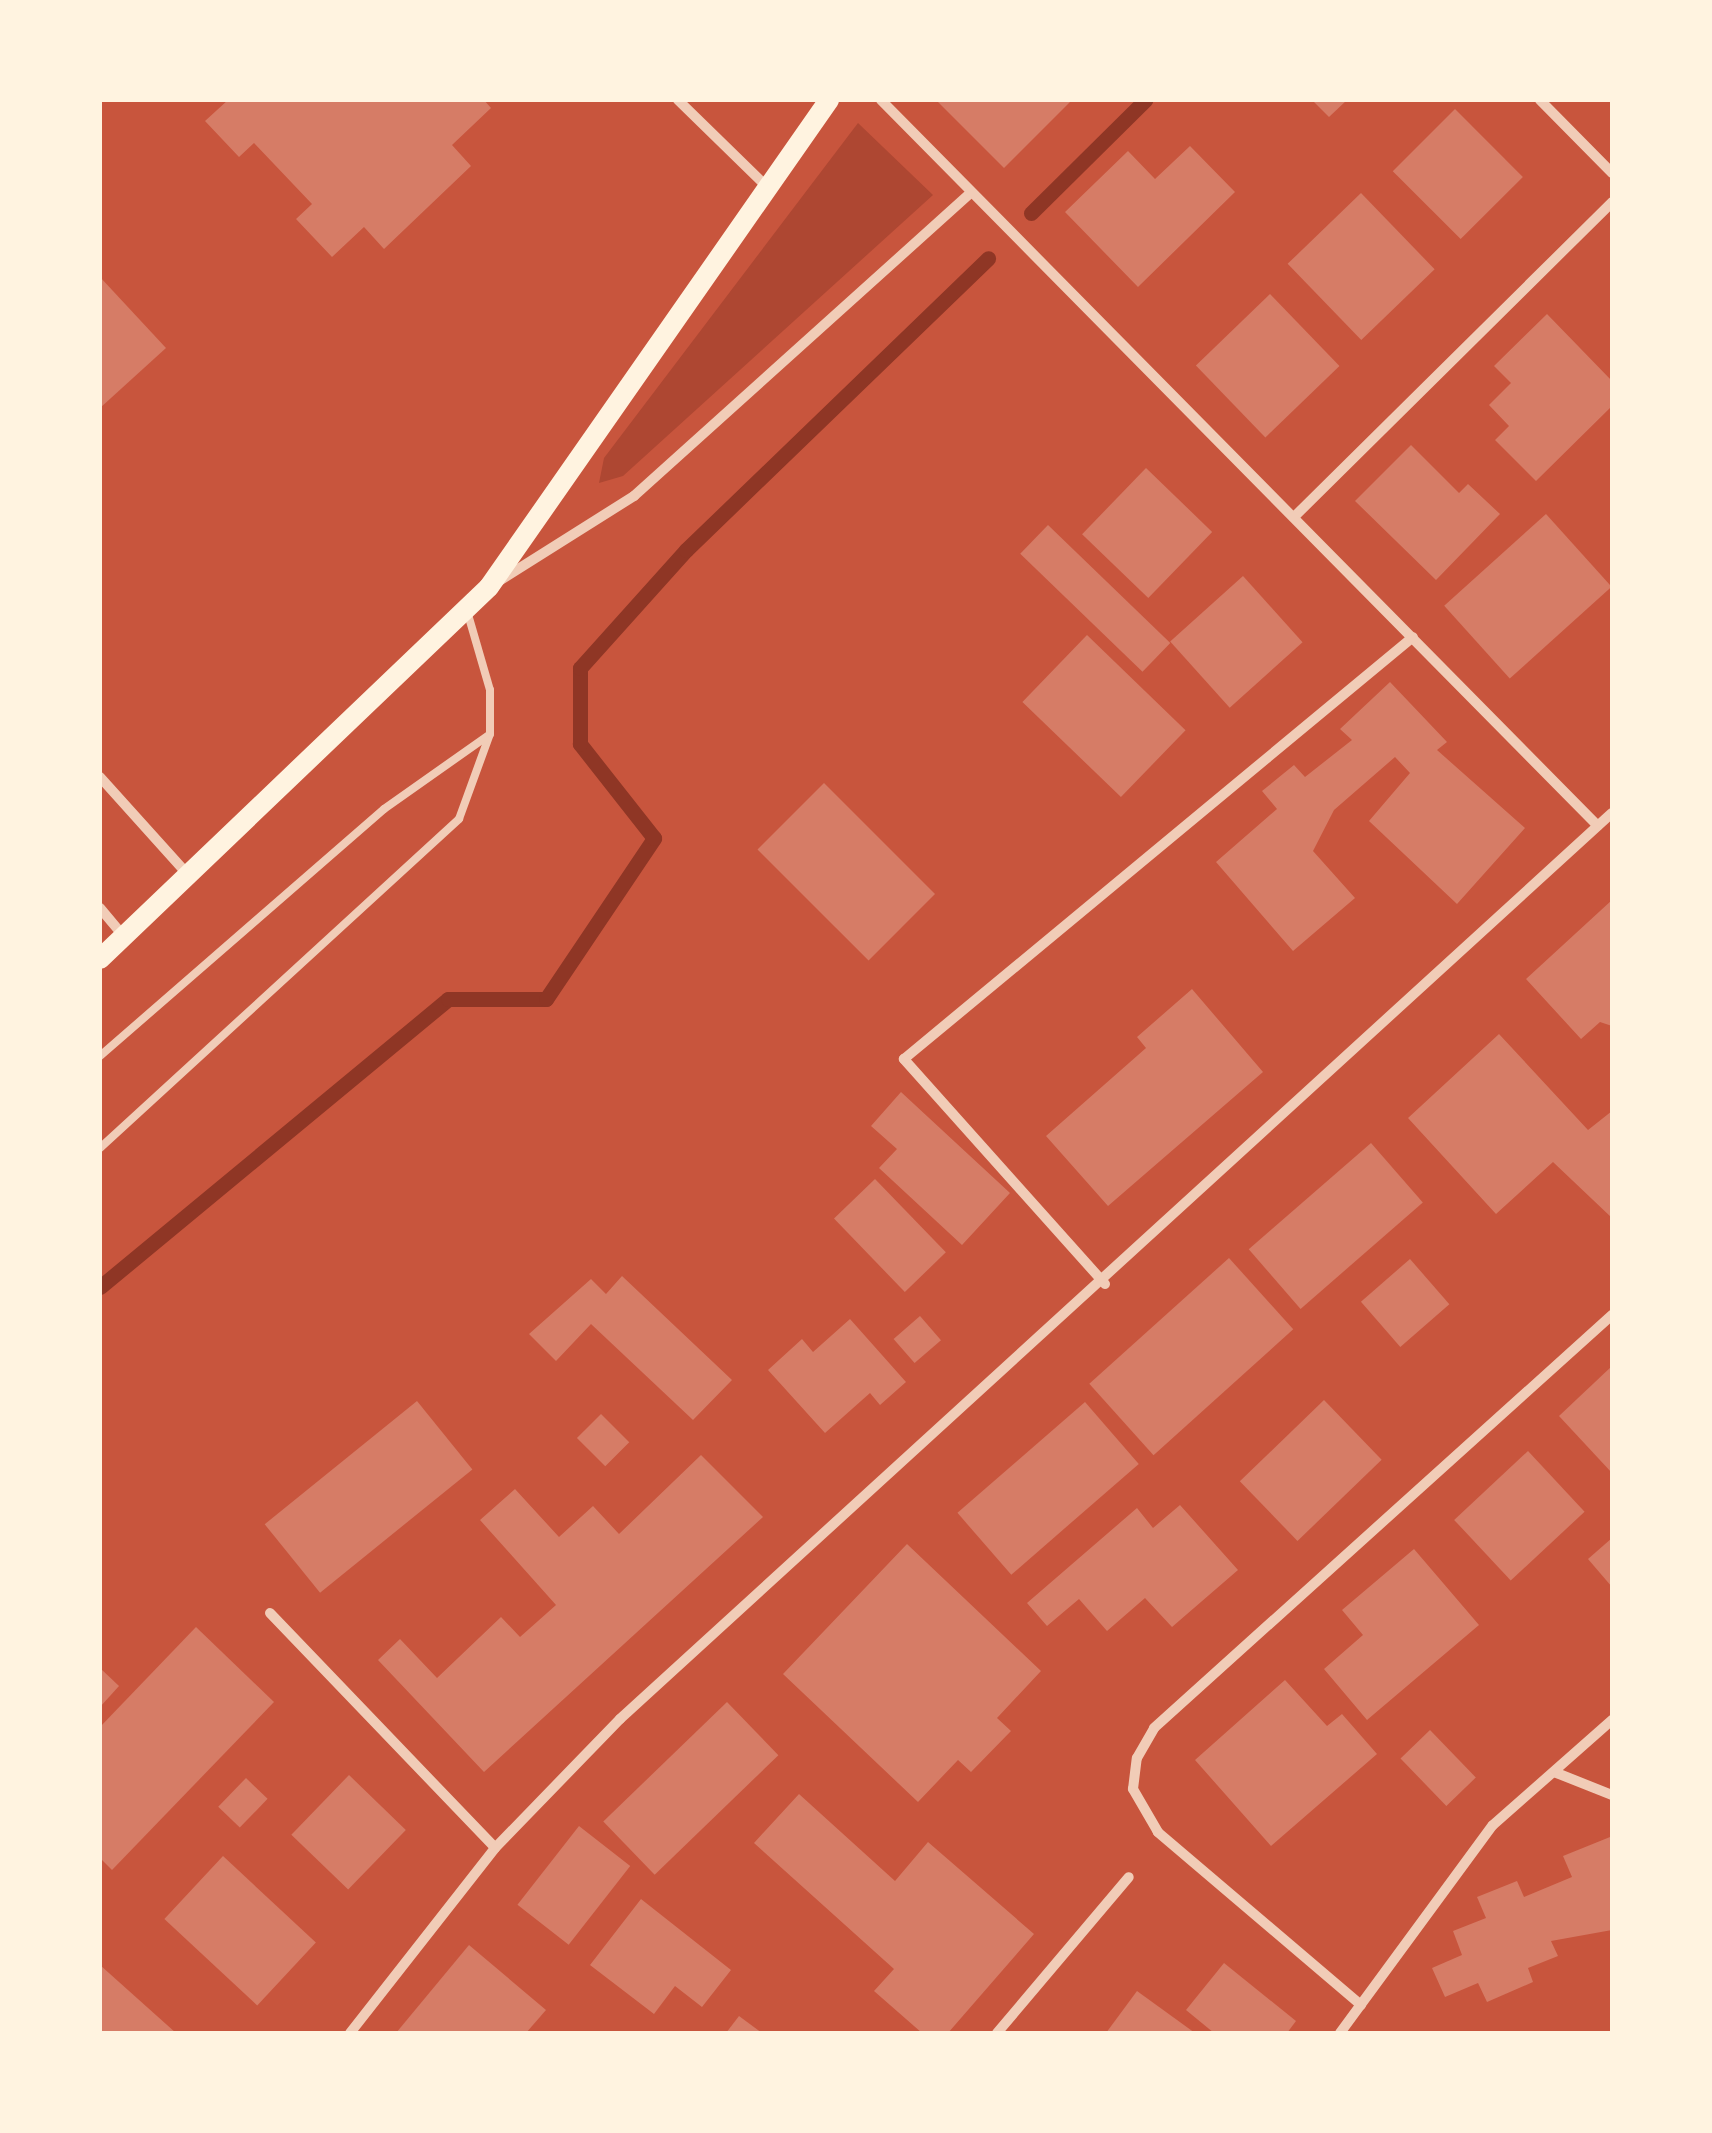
<!DOCTYPE html>
<style>
body{margin:0}
#map{position:relative;width:1712px;height:2133px;overflow:hidden;background:#c8553d;font-family:"Work Sans",sans-serif}
div>[style]{position:absolute}
.green>*{inset:0;background:#ae4732}
.stream>*{height:15px;margin:-7.5px;padding:0 7.5px;transform-origin:7.5px;border-radius:7.5px;background:#8f3625}
.building>*{inset:0;background:#d67c66;transform-origin:0 0}
.service>*{height:8px;margin:-4px;padding:0 4px;transform-origin:4px;border-radius:4px;background:#f1ccb7}
.minor>*{height:10px;margin:-5px;padding:0 5px;transform-origin:5px;border-radius:5px;background:#f1ccb7}
.secondary>*{height:20px;margin:-10px;padding:0 10px;transform-origin:10px;border-radius:10px;background:#fff3e0}
span{translate:-50% -50%;white-space:nowrap;text-align:center;line-height:1.15;-webkit-text-stroke:8px #fff3e0;paint-order:stroke}
.frame{position:absolute;inset:0;border:102px solid #fff3e0;pointer-events:none}
</style>
<div id="map">
<div class="green">
<i style="clip-path:polygon(858px 123px,933px 195px,623px 476px,599px 483px,604px 458px)"></i>
</div>
<div class="stream">
<i style="left:1031px;top:213px;width:161px;rotate:-44.7deg"></i>
<i style="left:100px;top:1287px;width:452px;rotate:-39.6deg"></i>
<i style="left:448px;top:999px;width:98px"></i>
<i style="left:546px;top:999px;width:194px;rotate:-56.1deg"></i>
<i style="left:654px;top:838px;width:120px;rotate:-128.2deg"></i>
<i style="left:580px;top:744px;width:76px;rotate:-90deg"></i>
<i style="left:580px;top:668px;width:159px;rotate:-48.1deg"></i>
<i style="left:686px;top:550px;width:420px;rotate:-44deg"></i>
</div>
<div class="building">
<i style="clip-path:polygon(228px 100px,484px 100px,491px 108px,452px 145px,471px 166px,384px 249px,364px 227px,332px 257px,296px 219px,312px 204px,254px 143px,239px 157px,205px 121px)"></i>
<i style="clip-path:polygon(936px 100px,1072px 100px,1004px 168px)"></i>
<i style="clip-path:polygon(1312px 100px,1347px 100px,1329px 117px)"></i>
<i style="left:1455px;top:109px;width:96px;height:88px;rotate:45deg"></i>
<i style="clip-path:polygon(1190px 146px,1235px 192px,1138px 287px,1065px 212px,1128px 151px,1155px 179px)"></i>
<i style="left:1361px;top:193px;width:106px;height:102px;rotate:46deg"></i>
<i style="clip-path:polygon(100px 277px,166px 348px,100px 408px)"></i>
<i style="left:1270px;top:294px;width:100px;height:103px;rotate:46deg"></i>
<i style="clip-path:polygon(1547px 314px,1612px 381px,1612px 406px,1536px 481px,1495px 440px,1509px 426px,1489px 405px,1511px 383px,1494px 366px)"></i>
<i style="clip-path:polygon(1411px 445px,1459px 493px,1468px 484px,1500px 514px,1436px 580px,1355px 501px)"></i>
<i style="left:1146px;top:468px;width:92px;height:92px;rotate:44deg"></i>
<i style="left:1546px;top:514px;width:98px;height:137px;rotate:48deg"></i>
<i style="left:1048px;top:525px;width:170px;height:40px;rotate:44deg"></i>
<i style="left:1243px;top:576px;width:89px;height:98px;rotate:48deg"></i>
<i style="left:1087px;top:635px;width:137px;height:93px;rotate:44deg"></i>
<i style="clip-path:polygon(1390px 682px,1447px 742px,1437px 750px,1525px 828px,1457px 904px,1369px 821px,1410px 773px,1395px 757px,1334px 810px,1313px 851px,1355px 898px,1293px 951px,1216px 862px,1277px 809px,1262px 791px,1294px 765px,1305px 777px,1352px 740px,1340px 729px)"></i>
<i style="left:824px;top:783px;width:157px;height:94px;rotate:45deg"></i>
<i style="clip-path:polygon(1612px 900px,1612px 1026px,1600px 1022px,1581px 1039px,1526px 979px)"></i>
<i style="clip-path:polygon(1192px 989px,1263px 1072px,1108px 1206px,1046px 1136px,1146px 1048px,1137px 1037px)"></i>
<i style="clip-path:polygon(1499px 1034px,1588px 1130px,1612px 1111px,1612px 1218px,1553px 1162px,1496px 1214px,1408px 1118px)"></i>
<i style="clip-path:polygon(901px 1092px,1010px 1193px,962px 1245px,879px 1168px,897px 1149px,871px 1126px)"></i>
<i style="left:1371px;top:1143px;width:79px;height:162px;rotate:49deg"></i>
<i style="left:875px;top:1179px;width:102px;height:57px;rotate:46deg"></i>
<i style="left:1229px;top:1258px;width:96px;height:188px;rotate:48deg"></i>
<i style="left:1410px;top:1259px;width:60px;height:65px;rotate:49deg"></i>
<i style="clip-path:polygon(622px 1276px,732px 1380px,693px 1420px,591px 1324px,556px 1361px,529px 1334px,591px 1279px,606px 1294px)"></i>
<i style="left:920px;top:1316px;width:32px;height:35px;rotate:49deg"></i>
<i style="clip-path:polygon(850px 1319px,906px 1382px,880px 1405px,870px 1393px,825px 1433px,768px 1370px,802px 1339px,813px 1352px)"></i>
<i style="clip-path:polygon(1612px 1366px,1612px 1473px,1559px 1416px)"></i>
<i style="left:1324px;top:1400px;width:83px;height:117px;rotate:46deg"></i>
<i style="left:417px;top:1401px;width:88px;height:196px;rotate:51deg"></i>
<i style="left:1085px;top:1402px;width:82px;height:169px;rotate:49deg"></i>
<i style="left:601px;top:1414px;width:40px;height:34px;rotate:45deg"></i>
<i style="left:1528px;top:1451px;width:83px;height:101px;rotate:47deg"></i>
<i style="clip-path:polygon(701px 1455px,763px 1517px,484px 1772px,378px 1660px,400px 1639px,437px 1678px,501px 1617px,520px 1637px,556px 1605px,480px 1520px,515px 1489px,559px 1537px,593px 1506px,619px 1534px)"></i>
<i style="clip-path:polygon(1180px 1505px,1238px 1570px,1172px 1627px,1145px 1598px,1107px 1631px,1079px 1599px,1047px 1626px,1027px 1603px,1137px 1508px,1153px 1528px)"></i>
<i style="clip-path:polygon(1612px 1538px,1612px 1587px,1588px 1559px)"></i>
<i style="clip-path:polygon(907px 1544px,1041px 1671px,997px 1718px,1011px 1731px,971px 1772px,958px 1760px,918px 1802px,783px 1674px)"></i>
<i style="clip-path:polygon(1414px 1549px,1479px 1625px,1367px 1720px,1324px 1669px,1363px 1635px,1342px 1610px)"></i>
<i style="clip-path:polygon(196px 1627px,274px 1702px,112px 1870px,100px 1858px,100px 1727px)"></i>
<i style="clip-path:polygon(100px 1668px,119px 1686px,100px 1707px)"></i>
<i style="clip-path:polygon(1285px 1680px,1327px 1726px,1342px 1714px,1377px 1754px,1271px 1846px,1195px 1760px)"></i>
<i style="left:727px;top:1702px;width:74px;height:172px;rotate:46deg"></i>
<i style="left:1430px;top:1730px;width:66px;height:41px;rotate:46deg"></i>
<i style="left:349px;top:1775px;width:79px;height:83px;rotate:44deg"></i>
<i style="left:246px;top:1778px;width:30px;height:40px;rotate:44deg"></i>
<i style="clip-path:polygon(799px 1794px,895px 1881px,928px 1842px,1034px 1934px,948px 2033px,922px 2033px,874px 1991px,894px 1969px,754px 1843px)"></i>
<i style="left:579px;top:1826px;width:65px;height:100px;rotate:38deg"></i>
<i style="clip-path:polygon(1610px 1837px,1612px 1930px,1551px 1941px,1558px 1956px,1528px 1968px,1533px 1982px,1487px 2002px,1478px 1983px,1445px 1997px,1432px 1968px,1462px 1955px,1453px 1931px,1486px 1918px,1477px 1897px,1517px 1881px,1524px 1897px,1572px 1877px,1563px 1856px)"></i>
<i style="left:223px;top:1856px;width:127px;height:86px;rotate:43deg"></i>
<i style="clip-path:polygon(641px 1899px,731px 1970px,702px 2007px,675px 1986px,654px 2014px,590px 1965px)"></i>
<i style="clip-path:polygon(469px 1945px,546px 2010px,526px 2033px,396px 2033px)"></i>
<i style="clip-path:polygon(1224px 1963px,1296px 2021px,1287px 2033px,1214px 2033px,1186px 2010px)"></i>
<i style="clip-path:polygon(100px 1965px,176px 2033px,100px 2033px)"></i>
<i style="clip-path:polygon(1137px 1991px,1195px 2033px,1106px 2033px)"></i>
<i style="clip-path:polygon(739px 2016px,762px 2033px,726px 2033px)"></i>
</div>
<div class="service">
<i style="left:100px;top:1056px;width:376px;rotate:-41deg"></i>
<i style="left:384px;top:809px;width:128px;rotate:-35.2deg"></i>
<i style="left:100px;top:1148px;width:487px;rotate:-42.5deg"></i>
<i style="left:459px;top:819px;width:90px;rotate:-70deg"></i>
<i style="left:490px;top:734px;width:44px;rotate:-90deg"></i>
<i style="left:490px;top:690px;width:82px;rotate:-106.2deg"></i>
</div>
<div class="minor">
<i style="left:678px;top:100px;width:122px;rotate:44.3deg"></i>
<i style="left:881px;top:100px;width:1020px;rotate:45.36deg"></i>
<i style="left:1540px;top:100px;width:103px;rotate:45.4deg"></i>
<i style="left:1294px;top:517px;width:448px;rotate:-44.7deg"></i>
<i style="left:499px;top:581px;width:160px;rotate:-32.2deg"></i>
<i style="left:634px;top:496px;width:452px;rotate:-42deg"></i>
<i style="left:100px;top:777px;width:135px;rotate:48deg"></i>
<i style="left:100px;top:908px;width:38px;rotate:50deg"></i>
<i style="left:1105px;top:1284px;width:302px;rotate:-131.8deg"></i>
<i style="left:904px;top:1059px;width:661px;rotate:-39.66deg"></i>
<i style="left:270px;top:1613px;width:325px;rotate:46.2deg"></i>
<i style="left:1554px;top:1772px;width:62px;rotate:21.6deg"></i>
<i style="left:1361px;top:2005px;width:267px;rotate:-139.6deg"></i>
<i style="left:1158px;top:1832px;width:50px;rotate:-120.2deg"></i>
<i style="left:1133px;top:1789px;width:31px;rotate:-83deg"></i>
<i style="left:1137px;top:1758px;width:34px;rotate:-60deg"></i>
<i style="left:1154px;top:1728px;width:617px;rotate:-42.04deg"></i>
<i style="left:350px;top:2033px;width:235px;rotate:-51.9deg"></i>
<i style="left:495px;top:1848px;width:180px;rotate:-45.9deg"></i>
<i style="left:620px;top:1719px;width:1343px;rotate:-42.41deg"></i>
<i style="left:997px;top:2033px;width:204px;rotate:-49.8deg"></i>
<i style="left:1340px;top:2033px;width:258px;rotate:-53.7deg"></i>
<i style="left:1493px;top:1825px;width:159px;rotate:-41.4deg"></i>
</div>
<div class="secondary">
<i style="left:100px;top:959px;width:538px;rotate:-43.72deg"></i>
<i style="left:489px;top:587px;width:594px;rotate:-55.08deg"></i>
</div>
<div class="frame"></div>
</div>
